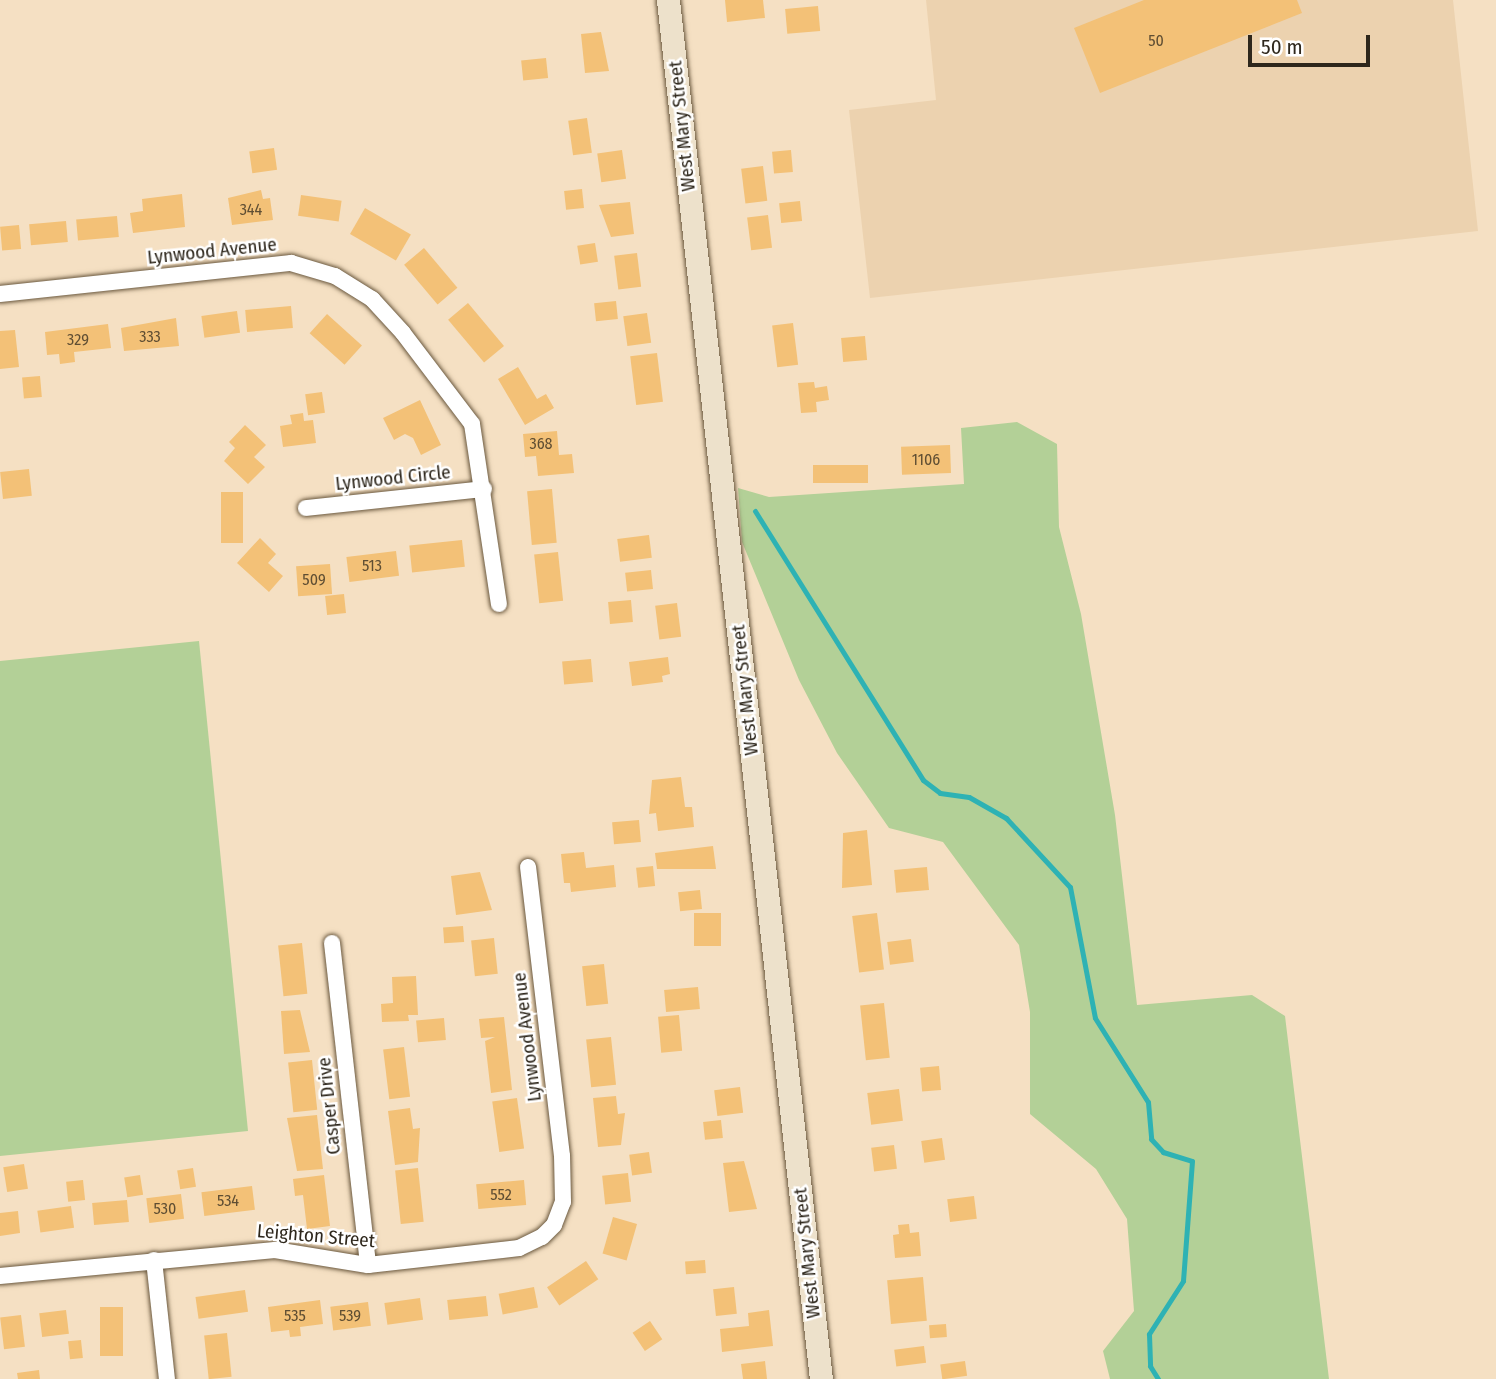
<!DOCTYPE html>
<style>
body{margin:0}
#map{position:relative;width:1496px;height:1379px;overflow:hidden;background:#f5e0c3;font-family:"Fira Sans Condensed",sans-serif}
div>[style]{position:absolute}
.built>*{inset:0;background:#ecd2af}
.green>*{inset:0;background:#b3d097}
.stream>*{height:5px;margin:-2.5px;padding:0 2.5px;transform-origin:2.5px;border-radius:2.5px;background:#2eb2b4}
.building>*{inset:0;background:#f3c177;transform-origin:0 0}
.roads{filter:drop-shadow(0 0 2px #6a583e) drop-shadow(0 0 2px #6a583e)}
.minor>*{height:16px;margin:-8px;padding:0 8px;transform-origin:8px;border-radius:8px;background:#fff}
.secondary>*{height:23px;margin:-11.5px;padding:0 11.5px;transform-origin:11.5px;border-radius:11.5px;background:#ede1cb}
span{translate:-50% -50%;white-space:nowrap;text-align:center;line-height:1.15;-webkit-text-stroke:5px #fff;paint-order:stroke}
.number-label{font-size:16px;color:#5f4e33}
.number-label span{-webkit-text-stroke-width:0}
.street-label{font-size:19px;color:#2e271c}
.scale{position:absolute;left:1248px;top:35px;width:122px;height:32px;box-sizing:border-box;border:4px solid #2e271c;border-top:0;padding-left:9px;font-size:21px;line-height:24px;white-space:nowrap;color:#2e271c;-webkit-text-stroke:5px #fff;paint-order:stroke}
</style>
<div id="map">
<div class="built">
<i style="clip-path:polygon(926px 0,1453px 0,1478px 231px,870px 298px,849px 110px,936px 100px)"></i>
</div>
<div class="green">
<i style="clip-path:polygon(1017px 422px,1057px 444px,1059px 527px,1081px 614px,1115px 815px,1137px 1005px,1252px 995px,1285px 1016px,1329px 1379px,1110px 1379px,1103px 1351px,1134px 1311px,1127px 1219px,1096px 1169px,1030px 1114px,1030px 1012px,1019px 945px,943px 842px,889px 828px,837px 753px,799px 680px,742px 542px,738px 488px,769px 497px,964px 484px,961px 428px)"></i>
<i style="clip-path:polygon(199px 641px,248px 1131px,0 1156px,0 661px)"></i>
</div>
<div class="stream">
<i style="left:755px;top:511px;width:317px;rotate:58deg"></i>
<i style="left:923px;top:780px;width:21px;rotate:37deg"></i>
<i style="left:940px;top:793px;width:29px;rotate:8deg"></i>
<i style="left:969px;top:797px;width:43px;rotate:29.6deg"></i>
<i style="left:1006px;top:818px;width:94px;rotate:47.2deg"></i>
<i style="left:1070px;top:887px;width:133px;rotate:79.2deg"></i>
<i style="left:1095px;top:1018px;width:99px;rotate:57.8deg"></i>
<i style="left:1148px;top:1102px;width:37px;rotate:85deg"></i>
<i style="left:1151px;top:1139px;width:18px;rotate:47deg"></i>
<i style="left:1163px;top:1152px;width:30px;rotate:17deg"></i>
<i style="left:1192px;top:1161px;width:120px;rotate:94.3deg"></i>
<i style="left:1183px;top:1281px;width:63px;rotate:122.7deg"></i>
<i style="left:1149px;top:1334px;width:32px;rotate:88deg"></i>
<i style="left:1150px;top:1366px;width:15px;rotate:58deg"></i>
</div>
<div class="building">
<i style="clip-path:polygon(725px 0,763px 0,765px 18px,727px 22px)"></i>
<i style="clip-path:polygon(1144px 0,1297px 0,1302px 13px,1100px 93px,1074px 28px)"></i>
<i style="left:818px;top:6px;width:25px;height:33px;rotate:85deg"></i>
<i style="clip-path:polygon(601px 32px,609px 71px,585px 73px,581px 34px)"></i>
<i style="left:546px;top:58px;width:20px;height:25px;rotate:84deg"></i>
<i style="left:587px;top:118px;width:35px;height:19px;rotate:82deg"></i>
<i style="left:274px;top:148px;width:22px;height:25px;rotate:82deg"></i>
<i style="left:622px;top:150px;width:29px;height:25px;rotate:82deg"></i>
<i style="left:791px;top:150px;width:22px;height:19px;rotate:85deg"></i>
<i style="left:763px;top:166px;width:35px;height:22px;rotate:83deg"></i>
<i style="left:582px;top:189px;width:19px;height:18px;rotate:84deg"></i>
<i style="clip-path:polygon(261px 190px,263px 199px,270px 198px,273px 220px,232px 225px,228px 198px)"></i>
<i style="clip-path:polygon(182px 194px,185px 227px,133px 233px,130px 213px,143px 211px,142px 199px)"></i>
<i style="left:301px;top:195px;width:41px;height:21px;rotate:8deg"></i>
<i style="left:800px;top:201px;width:20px;height:21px;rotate:84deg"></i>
<i style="clip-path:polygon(630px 202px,634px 234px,611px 237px,599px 205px)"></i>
<i style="left:365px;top:208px;width:53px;height:30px;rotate:30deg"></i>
<i style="left:768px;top:215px;width:33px;height:21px;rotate:83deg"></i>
<i style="left:117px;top:216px;width:21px;height:41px;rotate:85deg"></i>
<i style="left:66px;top:221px;width:21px;height:37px;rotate:85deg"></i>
<i style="left:19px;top:225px;width:24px;height:19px;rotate:85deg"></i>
<i style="left:595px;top:243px;width:19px;height:18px;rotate:81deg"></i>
<i style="left:424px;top:248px;width:52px;height:26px;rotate:50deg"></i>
<i style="left:637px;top:253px;width:34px;height:23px;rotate:83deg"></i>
<i style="left:616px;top:301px;width:18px;height:22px;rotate:84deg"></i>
<i style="left:468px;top:303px;width:56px;height:26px;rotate:50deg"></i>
<i style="left:291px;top:306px;width:22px;height:46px;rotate:85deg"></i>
<i style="left:237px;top:311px;width:22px;height:36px;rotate:82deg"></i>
<i style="left:647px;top:313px;width:30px;height:24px;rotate:82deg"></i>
<i style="left:327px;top:314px;width:47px;height:26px;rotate:42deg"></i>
<i style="clip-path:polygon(176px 318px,179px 346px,124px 351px,121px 328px)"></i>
<i style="left:793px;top:323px;width:42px;height:21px;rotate:83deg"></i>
<i style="clip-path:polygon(108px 324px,111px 348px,74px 352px,75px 362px,60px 364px,59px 354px,47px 355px,45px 332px)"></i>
<i style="clip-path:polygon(15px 330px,19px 367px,0 369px,0 331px)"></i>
<i style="left:865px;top:336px;width:24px;height:24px;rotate:85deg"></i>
<i style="left:657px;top:353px;width:49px;height:27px;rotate:83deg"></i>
<i style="clip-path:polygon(518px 367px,537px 399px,546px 394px,554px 408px,525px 425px,498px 379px)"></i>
<i style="left:40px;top:376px;width:21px;height:18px;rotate:85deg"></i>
<i style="clip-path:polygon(814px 382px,815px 388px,827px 386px,829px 400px,816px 402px,817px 412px,801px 413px,798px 383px)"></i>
<i style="left:322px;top:392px;width:21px;height:17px;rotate:82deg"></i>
<i style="clip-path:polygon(420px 400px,441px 445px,421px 455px,413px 438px,405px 434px,394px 440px,383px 418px)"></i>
<i style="clip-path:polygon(303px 413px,304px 421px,313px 420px,316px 443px,283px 447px,280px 426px,292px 424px,290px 415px)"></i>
<i style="clip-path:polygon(245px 425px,266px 445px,254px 457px,265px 467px,248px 484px,224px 461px,235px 448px,229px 442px)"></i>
<i style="clip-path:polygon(557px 431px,559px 455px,572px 454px,574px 473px,538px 476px,536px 456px,525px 457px,523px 434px)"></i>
<i style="left:950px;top:445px;width:28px;height:49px;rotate:88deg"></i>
<i style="left:813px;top:465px;width:55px;height:18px"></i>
<i style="left:29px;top:469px;width:27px;height:29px;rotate:84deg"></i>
<i style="left:552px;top:489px;width:54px;height:25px;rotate:85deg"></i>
<i style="left:221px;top:492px;width:22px;height:51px"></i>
<i style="left:649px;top:535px;width:23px;height:32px;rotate:83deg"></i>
<i style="clip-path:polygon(260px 538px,276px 554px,268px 563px,283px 576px,269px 592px,237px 563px)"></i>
<i style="left:462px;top:540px;width:27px;height:53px;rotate:84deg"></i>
<i style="left:396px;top:551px;width:25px;height:50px;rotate:83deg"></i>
<i style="left:558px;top:552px;width:49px;height:24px;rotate:84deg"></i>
<i style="left:330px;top:564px;width:30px;height:34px;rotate:86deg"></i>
<i style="left:651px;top:570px;width:19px;height:26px;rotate:84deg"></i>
<i style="left:344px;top:594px;width:19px;height:19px;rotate:84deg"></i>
<i style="left:631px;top:600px;width:22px;height:23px;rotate:85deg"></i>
<i style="left:677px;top:603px;width:34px;height:22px;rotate:83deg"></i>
<i style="clip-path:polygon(668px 657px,670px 674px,662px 676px,663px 682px,632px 686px,629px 662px)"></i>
<i style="left:591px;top:659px;width:23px;height:29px;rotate:85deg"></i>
<i style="clip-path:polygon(681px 777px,685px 807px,692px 807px,694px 827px,658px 831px,656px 813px,649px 814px,652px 780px)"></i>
<i style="left:639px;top:820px;width:22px;height:27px;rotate:85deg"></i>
<i style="clip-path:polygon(867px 830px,872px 885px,842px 888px,843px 833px)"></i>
<i style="clip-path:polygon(713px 846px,716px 869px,657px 869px,655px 853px)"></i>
<i style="clip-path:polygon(584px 852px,586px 868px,614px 865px,616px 887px,571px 892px,570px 883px,564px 883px,561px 854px)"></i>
<i style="left:653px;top:866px;width:20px;height:17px;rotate:84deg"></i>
<i style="left:927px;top:867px;width:23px;height:33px;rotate:85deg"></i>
<i style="clip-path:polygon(480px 872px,492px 910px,456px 915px,451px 876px)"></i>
<i style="left:700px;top:890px;width:19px;height:22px;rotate:84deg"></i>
<i style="left:694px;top:913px;width:27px;height:33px"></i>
<i style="left:877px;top:913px;width:57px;height:25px;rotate:83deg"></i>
<i style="left:463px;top:926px;width:16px;height:20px;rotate:86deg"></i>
<i style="left:494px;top:938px;width:36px;height:23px;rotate:84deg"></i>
<i style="left:911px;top:939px;width:23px;height:24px;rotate:83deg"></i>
<i style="left:302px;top:943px;width:51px;height:24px;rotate:84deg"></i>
<i style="left:604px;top:964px;width:40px;height:22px;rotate:84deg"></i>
<i style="clip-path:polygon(416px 976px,418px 1015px,408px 1015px,409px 1021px,382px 1022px,381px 1004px,393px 1003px,392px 977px)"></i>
<i style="left:698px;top:987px;width:22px;height:34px;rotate:85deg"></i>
<i style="left:884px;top:1003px;width:55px;height:24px;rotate:84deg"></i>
<i style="clip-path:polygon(300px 1010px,310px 1052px,284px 1054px,281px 1011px)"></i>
<i style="left:679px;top:1015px;width:36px;height:21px;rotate:85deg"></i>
<i style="clip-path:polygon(504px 1017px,512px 1090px,491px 1093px,485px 1041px,495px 1037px,481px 1038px,479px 1019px)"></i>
<i style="left:444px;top:1018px;width:22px;height:28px;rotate:85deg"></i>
<i style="left:611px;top:1037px;width:48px;height:25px;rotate:84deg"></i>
<i style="left:404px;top:1047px;width:50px;height:21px;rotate:83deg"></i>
<i style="left:312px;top:1060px;width:50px;height:24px;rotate:84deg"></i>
<i style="left:939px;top:1066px;width:24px;height:19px;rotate:85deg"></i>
<i style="left:740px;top:1087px;width:26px;height:26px;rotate:83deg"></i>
<i style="left:899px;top:1089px;width:32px;height:32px;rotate:83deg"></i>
<i style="clip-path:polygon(616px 1096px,618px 1114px,625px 1113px,621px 1145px,598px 1147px,593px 1098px)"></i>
<i style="left:517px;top:1098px;width:51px;height:25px;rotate:82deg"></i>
<i style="clip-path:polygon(410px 1108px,413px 1129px,420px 1128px,418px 1162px,395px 1165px,388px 1111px)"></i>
<i style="clip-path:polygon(317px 1115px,323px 1169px,297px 1171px,287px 1118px)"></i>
<i style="left:721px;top:1120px;width:18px;height:18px;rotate:84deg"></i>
<i style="left:942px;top:1138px;width:22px;height:21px;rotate:82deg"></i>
<i style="left:894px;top:1145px;width:24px;height:23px;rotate:83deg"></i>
<i style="left:649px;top:1152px;width:21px;height:20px;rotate:82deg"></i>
<i style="clip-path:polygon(744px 1161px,757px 1209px,729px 1212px,723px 1163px)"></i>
<i style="left:24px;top:1164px;width:25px;height:21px;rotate:81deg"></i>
<i style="left:193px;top:1168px;width:19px;height:16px;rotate:81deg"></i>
<i style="left:418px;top:1168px;width:54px;height:23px;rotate:84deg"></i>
<i style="left:628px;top:1173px;width:29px;height:26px;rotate:84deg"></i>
<i style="left:140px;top:1175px;width:20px;height:16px;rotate:81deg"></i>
<i style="clip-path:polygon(324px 1175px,330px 1226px,307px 1229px,303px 1195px,295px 1196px,293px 1179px)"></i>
<i style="left:83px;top:1180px;width:20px;height:17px;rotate:84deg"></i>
<i style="left:524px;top:1180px;width:25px;height:48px;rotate:85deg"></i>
<i style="left:252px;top:1186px;width:24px;height:51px;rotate:83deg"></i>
<i style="left:181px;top:1194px;width:25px;height:35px;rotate:83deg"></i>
<i style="left:974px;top:1196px;width:23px;height:27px;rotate:83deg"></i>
<i style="left:127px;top:1200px;width:22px;height:35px;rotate:85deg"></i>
<i style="left:71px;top:1206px;width:22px;height:34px;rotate:82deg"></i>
<i style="clip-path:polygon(18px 1211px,20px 1233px,0 1236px,0 1213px)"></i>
<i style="left:613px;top:1217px;width:25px;height:38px;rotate:16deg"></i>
<i style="clip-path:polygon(909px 1224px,910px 1233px,919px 1232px,921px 1256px,895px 1258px,893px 1235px,899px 1234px,898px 1225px)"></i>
<i style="left:705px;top:1260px;width:13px;height:20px;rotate:86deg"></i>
<i style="left:586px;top:1261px;width:22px;height:47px;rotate:56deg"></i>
<i style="left:923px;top:1277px;width:44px;height:36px;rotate:85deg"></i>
<i style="left:534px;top:1287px;width:21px;height:36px;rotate:79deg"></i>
<i style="left:734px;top:1287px;width:27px;height:21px;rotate:84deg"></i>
<i style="left:245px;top:1290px;width:22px;height:50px;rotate:82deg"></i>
<i style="left:486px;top:1296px;width:20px;height:39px;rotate:84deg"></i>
<i style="left:420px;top:1298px;width:22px;height:36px;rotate:82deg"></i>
<i style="clip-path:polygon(320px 1300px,323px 1324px,300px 1327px,301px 1336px,290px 1337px,289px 1330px,271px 1332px,268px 1307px)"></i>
<i style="left:368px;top:1302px;width:24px;height:38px;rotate:83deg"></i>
<i style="left:123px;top:1307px;width:49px;height:23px;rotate:90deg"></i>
<i style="left:66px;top:1310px;width:24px;height:27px;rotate:83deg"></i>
<i style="clip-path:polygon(769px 1310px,773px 1346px,722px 1352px,720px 1329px,749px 1326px,748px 1313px)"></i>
<i style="left:21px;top:1315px;width:32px;height:21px;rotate:83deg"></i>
<i style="left:650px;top:1321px;width:22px;height:21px;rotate:56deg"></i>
<i style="left:946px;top:1324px;width:13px;height:17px;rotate:86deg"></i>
<i style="left:227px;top:1333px;width:44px;height:23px;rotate:84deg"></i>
<i style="left:81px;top:1340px;width:18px;height:13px;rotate:84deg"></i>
<i style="left:924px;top:1346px;width:17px;height:30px;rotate:83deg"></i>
<i style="clip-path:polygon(765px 1361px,767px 1379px,743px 1379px,741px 1364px)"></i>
<i style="left:965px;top:1361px;width:15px;height:25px;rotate:82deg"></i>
<i style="clip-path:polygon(39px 1370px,40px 1379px,18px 1379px,17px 1373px)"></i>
</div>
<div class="roads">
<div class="minor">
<i style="left:0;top:294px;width:293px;rotate:-6.1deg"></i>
<i style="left:291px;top:263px;width:46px;rotate:16.5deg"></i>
<i style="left:335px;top:276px;width:44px;rotate:31.9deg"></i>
<i style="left:372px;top:299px;width:46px;rotate:47.6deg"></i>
<i style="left:403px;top:333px;width:114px;rotate:52.8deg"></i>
<i style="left:472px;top:424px;width:182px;rotate:81.5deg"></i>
<i style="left:306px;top:508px;width:179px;rotate:-6.1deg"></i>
<i style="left:332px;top:943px;width:324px;rotate:83.6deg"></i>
<i style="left:154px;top:1260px;width:120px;rotate:83.8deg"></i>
<i style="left:0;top:1276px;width:276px;rotate:-5.4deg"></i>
<i style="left:275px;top:1250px;width:94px;rotate:9.2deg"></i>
<i style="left:368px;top:1265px;width:152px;rotate:-6.4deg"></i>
<i style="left:519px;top:1248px;width:25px;rotate:-26deg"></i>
<i style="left:542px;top:1237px;width:17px;rotate:-45deg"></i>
<i style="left:554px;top:1225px;width:25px;rotate:-69deg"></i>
<i style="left:563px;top:1202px;width:46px;rotate:-91.2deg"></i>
<i style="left:562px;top:1156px;width:291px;rotate:-96.7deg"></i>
</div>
<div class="secondary">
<i style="left:668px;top:0;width:1387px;rotate:83.67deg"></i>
</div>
</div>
<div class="number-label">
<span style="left:1156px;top:41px">50</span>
<span style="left:251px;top:210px">344</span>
<span style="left:150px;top:337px">333</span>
<span style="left:78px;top:340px">329</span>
<span style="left:541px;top:444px">368</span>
<span style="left:926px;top:460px">1106</span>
<span style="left:372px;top:566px">513</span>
<span style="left:314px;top:580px">509</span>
<span style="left:501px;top:1195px">552</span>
<span style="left:228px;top:1201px">534</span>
<span style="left:165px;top:1209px">530</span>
<span style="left:295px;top:1316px">535</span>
<span style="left:350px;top:1316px">539</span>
</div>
<div class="street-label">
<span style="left:682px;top:126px;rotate:-96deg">West Mary Street</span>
<span style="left:212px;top:251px;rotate:-6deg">Lynwood Avenue</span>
<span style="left:393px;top:478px;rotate:-6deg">Lynwood Circle</span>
<span style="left:745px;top:690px;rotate:-96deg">West Mary Street</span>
<span style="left:527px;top:1037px;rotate:-97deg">Lynwood Avenue</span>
<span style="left:329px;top:1106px;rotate:-96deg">Casper Drive</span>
<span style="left:316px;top:1236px;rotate:5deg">Leighton Street</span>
<span style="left:807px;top:1253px;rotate:-96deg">West Mary Street</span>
</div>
<div class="scale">50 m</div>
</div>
